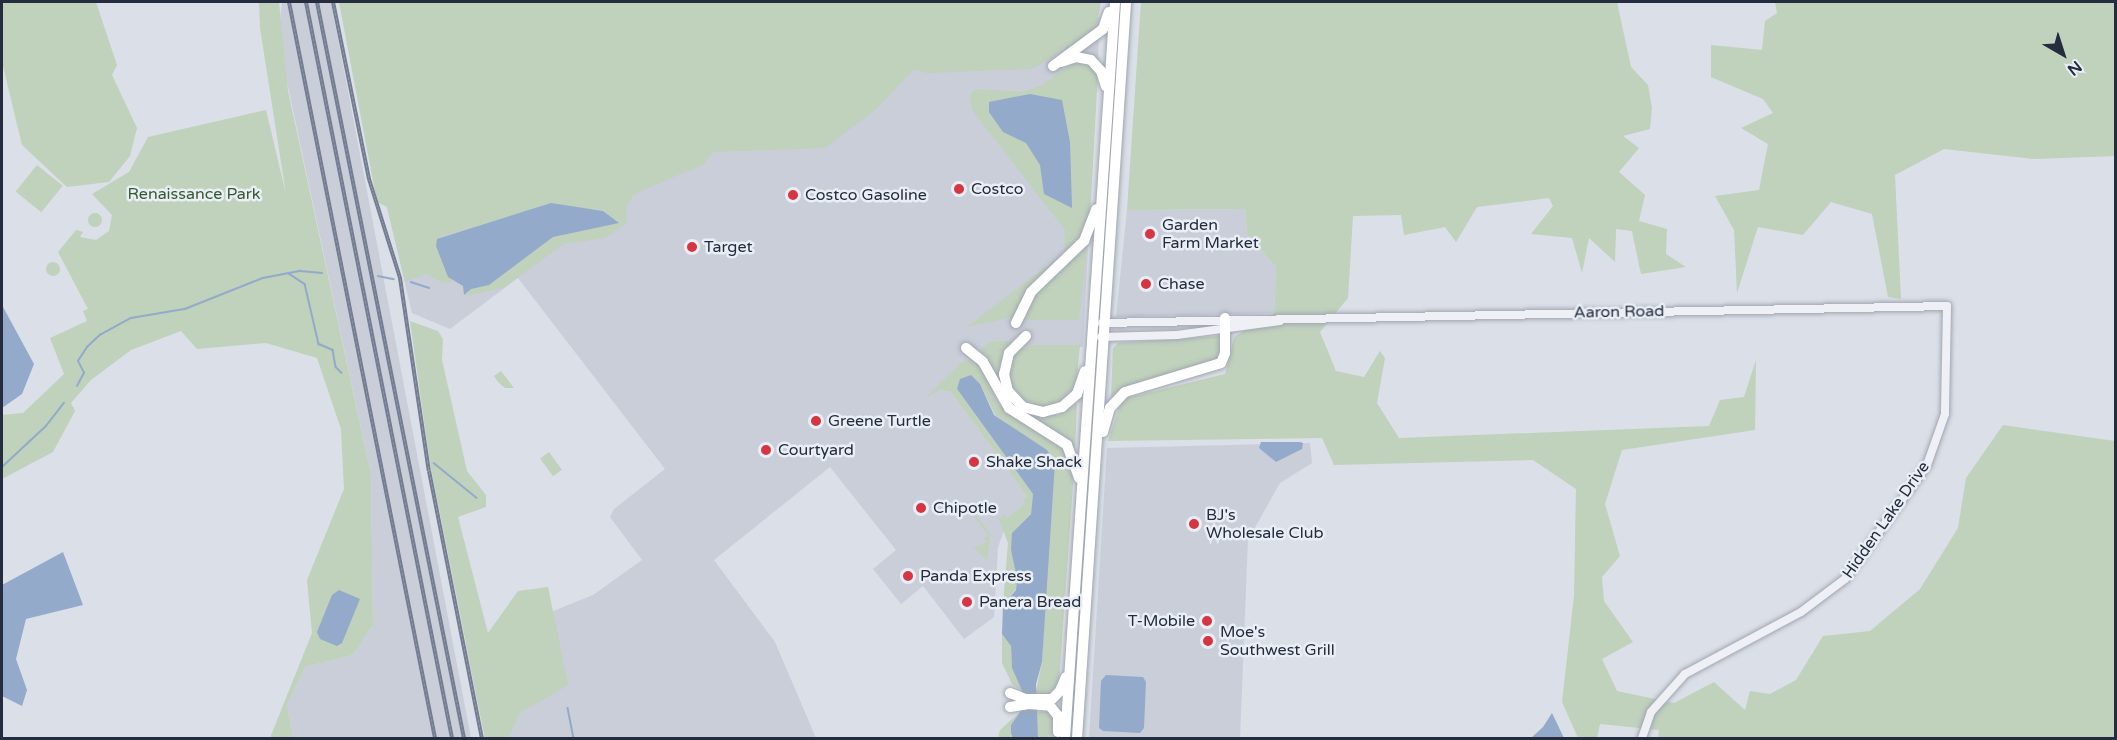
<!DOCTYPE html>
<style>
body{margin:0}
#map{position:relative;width:2117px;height:740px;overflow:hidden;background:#dbdfe7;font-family:"Varela Round",sans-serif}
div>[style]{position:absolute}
.built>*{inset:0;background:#c9ced9}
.green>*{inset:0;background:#c0d1bc;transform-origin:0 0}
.round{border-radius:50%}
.water>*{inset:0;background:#93aaca}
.stream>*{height:1.5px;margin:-0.75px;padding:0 0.75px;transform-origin:0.75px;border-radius:0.75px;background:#93aaca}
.roads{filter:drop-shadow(0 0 2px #a0a6b1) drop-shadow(0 0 2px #a0a6b1)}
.tertiary>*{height:8px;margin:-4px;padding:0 4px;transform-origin:4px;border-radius:4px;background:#eef0f5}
.trunk>*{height:10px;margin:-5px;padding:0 5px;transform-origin:5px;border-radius:5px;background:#fff}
.rail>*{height:4px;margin-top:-2px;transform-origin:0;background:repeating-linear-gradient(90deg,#eaeef5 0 4.5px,#747d91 0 9px);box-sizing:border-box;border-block:2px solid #747d91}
.dots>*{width:16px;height:16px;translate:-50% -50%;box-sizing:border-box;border:3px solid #eaeef5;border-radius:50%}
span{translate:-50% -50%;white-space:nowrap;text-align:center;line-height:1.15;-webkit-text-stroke:5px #eaeef5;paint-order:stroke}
.poi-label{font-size:16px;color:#242c3e}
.left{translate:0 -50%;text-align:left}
.right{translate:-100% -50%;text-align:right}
.park-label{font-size:16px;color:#365a31}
.street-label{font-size:16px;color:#242c3e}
.frame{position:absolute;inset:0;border:3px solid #242c3e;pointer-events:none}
.north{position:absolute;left:2033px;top:24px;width:60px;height:60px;-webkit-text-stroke:4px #eaeef5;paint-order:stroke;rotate:141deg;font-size:16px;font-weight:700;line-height:24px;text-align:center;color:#242c3e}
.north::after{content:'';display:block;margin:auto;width:21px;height:27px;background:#242c3e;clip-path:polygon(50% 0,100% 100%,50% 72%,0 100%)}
</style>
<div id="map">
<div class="built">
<i style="clip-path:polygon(282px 2px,331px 2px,471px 738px,293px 738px,287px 705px,305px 667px,353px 655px,373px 625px,371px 475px,278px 40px)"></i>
<i style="clip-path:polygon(1100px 17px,1083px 347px,995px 347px,968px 363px,941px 390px,951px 392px,1027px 496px,1026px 504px,1007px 518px,1000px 519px,1004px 531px,998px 547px,994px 617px,964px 639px,923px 586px,901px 604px,873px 569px,896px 550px,830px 467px,714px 560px,775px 642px,816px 738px,485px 738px,466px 646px,593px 595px,642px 560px,610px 517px,614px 509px,665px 469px,518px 278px,450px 329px,412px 313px,387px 207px,878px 108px,913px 69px)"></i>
<i style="clip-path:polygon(1245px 209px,1247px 234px,1276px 267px,1274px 313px,1116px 317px,1127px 210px)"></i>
<i style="clip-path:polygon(1310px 443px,1312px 463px,1280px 483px,1248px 540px,1240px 738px,1089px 738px,1107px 448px)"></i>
</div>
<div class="green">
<i style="clip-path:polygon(2px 2px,96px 2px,117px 65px,112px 75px,137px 128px,130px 156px,109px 182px,67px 187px,22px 145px,2px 62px)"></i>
<i style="clip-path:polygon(259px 2px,279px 2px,288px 91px,371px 475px,373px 625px,353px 655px,305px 667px,287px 705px,293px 738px,270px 738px,312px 633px,307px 580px,344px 489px,341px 429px,317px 358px,266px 343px,197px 349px,181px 331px,131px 350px,91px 380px,71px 403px,75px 411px,53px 452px,2px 479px,2px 415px,23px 413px,64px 374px,50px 338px,87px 321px,83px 311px,88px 309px,58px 252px,76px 230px,83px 232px,80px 237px,96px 240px,109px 231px,112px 215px,92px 194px,129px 172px,148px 137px,266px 110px,286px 194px,260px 28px)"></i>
<i style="clip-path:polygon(339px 2px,1101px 2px,1095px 31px,1032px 69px,928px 73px,913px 70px,878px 108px,825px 148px,712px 152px,704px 164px,634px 194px,626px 207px,627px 223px,605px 238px,564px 244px,503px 288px,466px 296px,471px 288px,489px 285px,553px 237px,619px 223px,603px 210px,545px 204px,521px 215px,439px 237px,452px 282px,443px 283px,427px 274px,405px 282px,387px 207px,377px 202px)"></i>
<i style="clip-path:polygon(1141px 2px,1617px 2px,1631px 67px,1648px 85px,1652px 108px,1650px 129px,1623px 136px,1639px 148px,1619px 172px,1645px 195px,1639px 221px,1667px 229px,1666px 254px,1686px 267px,1641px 274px,1632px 231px,1616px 229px,1615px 262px,1589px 238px,1582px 273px,1572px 238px,1531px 234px,1553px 206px,1549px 198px,1477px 207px,1456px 242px,1445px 227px,1404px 235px,1401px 215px,1353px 216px,1348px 298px,1320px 332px,1336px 371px,1364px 377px,1380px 351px,1385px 358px,1377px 403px,1399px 438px,1709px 426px,1720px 400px,1744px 397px,1756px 360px,1755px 430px,1622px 450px,1605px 504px,1620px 556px,1602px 577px,1604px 601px,1633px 642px,1602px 659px,1617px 691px,1674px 703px,1714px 682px,1745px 710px,1750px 691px,1770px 694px,1796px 680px,1823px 636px,1870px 631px,1920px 589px,1958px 528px,1966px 478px,2003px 425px,2115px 441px,2115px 738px,1658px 738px,1659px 730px,1600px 724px,1597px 738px,1578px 738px,1562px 702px,1574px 596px,1576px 489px,1533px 460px,1334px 465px,1322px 438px,1108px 441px,1122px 399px,1225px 374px,1234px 337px,1274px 313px,1276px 267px,1247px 234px,1245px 209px,1127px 210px)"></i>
<i style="clip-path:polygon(1775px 2px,2115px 2px,2115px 156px,2035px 159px,1944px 149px,1895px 175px,1901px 299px,1888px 297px,1872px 214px,1831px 202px,1803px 235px,1758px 227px,1737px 293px,1734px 230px,1715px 196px,1759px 190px,1768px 144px,1741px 128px,1773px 113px,1763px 99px,1711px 77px,1711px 45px,1762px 50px,1765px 21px,1777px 13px)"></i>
<i style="clip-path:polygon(1077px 60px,1088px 62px,1098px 71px,1090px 217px,1084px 232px,1071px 251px,1027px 291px,1014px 317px,967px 327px,1064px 253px,1065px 230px,972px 110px,970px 96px,975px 89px,1023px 92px,1042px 85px)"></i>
<i style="left:37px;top:165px;width:33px;height:34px;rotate:39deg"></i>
<i class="round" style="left:88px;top:213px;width:14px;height:14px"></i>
<i style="clip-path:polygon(1087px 247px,1079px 320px,1025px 320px,1034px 295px)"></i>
<i class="round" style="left:46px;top:262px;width:14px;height:14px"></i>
<i style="clip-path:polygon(410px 321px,438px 331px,443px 339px,442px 360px,467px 471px,486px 495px,486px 507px,458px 517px,488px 633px,518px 591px,548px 587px,568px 685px,520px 713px,508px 738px,485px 738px,430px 464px)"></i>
<i style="clip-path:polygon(1220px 336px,1220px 355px,1213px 364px,1130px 385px,1111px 398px,1113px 348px,1118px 343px)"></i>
<i style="clip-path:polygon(993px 341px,1013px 341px,1003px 353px,1000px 385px,981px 348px)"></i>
<i style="clip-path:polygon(1033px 345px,1080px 345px,1076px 387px,1065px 400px,1050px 408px,1028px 405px,1016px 396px,1009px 381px,1008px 365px,1016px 350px)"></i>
<i style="clip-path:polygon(972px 359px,981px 366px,999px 404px,1068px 452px,1074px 471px,1059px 682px,1047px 697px,1035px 696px,1042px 662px,1053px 456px,995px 415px,980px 384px,957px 389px,1033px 494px,1031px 514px,1018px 527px,1016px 589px,1003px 605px,1008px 543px,999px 519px,1004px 515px,1007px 518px,1025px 504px,1023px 500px,1027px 496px,951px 392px,940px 390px,925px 398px,961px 363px)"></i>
<i style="clip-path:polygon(501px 371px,514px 388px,505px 388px,498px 382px,494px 376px)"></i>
<i style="clip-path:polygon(1077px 403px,1075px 449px,1062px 435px,1024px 414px,1059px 415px)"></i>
<i style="left:549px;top:452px;width:22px;height:11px;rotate:54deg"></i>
<i style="clip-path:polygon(968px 504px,990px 534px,987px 561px,975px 548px,971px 549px,987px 542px,984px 538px,988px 535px,967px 507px,962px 509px)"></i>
<i style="clip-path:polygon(1002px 634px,1011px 646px,1012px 668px,1022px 691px,1012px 684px,1002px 663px)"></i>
<i style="clip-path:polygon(1050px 711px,1056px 724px,1055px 738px,1038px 738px,1034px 712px)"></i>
<i style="clip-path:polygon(1020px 712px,1011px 725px,1013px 738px,998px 738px,1000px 730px)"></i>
</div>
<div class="water">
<i style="clip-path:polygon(1030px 94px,1062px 100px,1070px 142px,1072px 208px,1044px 194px,1040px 165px,1026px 143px,1003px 132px,989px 112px,989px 102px)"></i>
<i style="clip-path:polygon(551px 203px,603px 211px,619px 223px,553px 237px,489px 285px,471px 289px,464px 295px,463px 286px,448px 277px,436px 246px,437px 239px)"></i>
<i style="clip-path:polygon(2px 305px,34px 364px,22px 394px,2px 408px)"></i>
<i style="clip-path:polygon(971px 375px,980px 384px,994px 415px,1047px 450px,1055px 462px,1042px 662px,1036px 684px,1038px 738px,1013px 738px,1011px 733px,1011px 725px,1020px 712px,1022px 691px,1012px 668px,1011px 646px,1002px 634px,1003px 605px,1016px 590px,1017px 578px,1011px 550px,1012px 533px,1031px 514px,1033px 494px,957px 389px,960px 379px)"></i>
<i style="clip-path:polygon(1261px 442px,1300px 442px,1303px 443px,1302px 449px,1276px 462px,1259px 448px)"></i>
<i style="clip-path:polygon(63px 552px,83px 605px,26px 619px,16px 659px,27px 690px,22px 706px,2px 696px,2px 585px)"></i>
<i style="clip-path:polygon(339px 590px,360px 599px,342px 643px,337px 646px,320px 639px,317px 632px,332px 595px)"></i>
<i style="clip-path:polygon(1106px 675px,1143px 677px,1146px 682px,1144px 728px,1140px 733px,1103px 731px,1099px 728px,1101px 681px)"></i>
<i style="clip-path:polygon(1552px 713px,1564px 738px,1531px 738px,1543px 727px)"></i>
</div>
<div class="stream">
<i style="left:288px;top:273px;width:20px;rotate:33deg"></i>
<i style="left:305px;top:284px;width:62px;rotate:76.9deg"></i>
<i style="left:319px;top:344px;width:15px;rotate:23deg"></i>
<i style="left:333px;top:350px;width:17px;rotate:80deg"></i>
<i style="left:336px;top:367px;width:8px;rotate:45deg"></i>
<i style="left:378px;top:276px;width:16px;rotate:11deg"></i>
<i style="left:411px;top:282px;width:19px;rotate:18deg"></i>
<i style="left:77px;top:386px;width:15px;rotate:-62deg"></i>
<i style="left:84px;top:373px;width:13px;rotate:-117deg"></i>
<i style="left:78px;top:361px;width:17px;rotate:-57deg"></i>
<i style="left:87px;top:347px;width:18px;rotate:-43deg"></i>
<i style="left:100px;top:335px;width:35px;rotate:-29deg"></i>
<i style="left:131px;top:318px;width:55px;rotate:-9.5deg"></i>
<i style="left:185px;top:309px;width:84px;rotate:-21.7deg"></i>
<i style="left:263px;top:278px;width:38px;rotate:-11deg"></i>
<i style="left:300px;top:271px;width:22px;rotate:5deg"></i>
<i style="left:434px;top:463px;width:55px;rotate:39.1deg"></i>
<i style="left:2px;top:467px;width:60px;rotate:-43deg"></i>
<i style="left:46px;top:426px;width:29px;rotate:-52deg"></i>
<i style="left:568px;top:708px;width:31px;rotate:79deg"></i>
</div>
<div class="roads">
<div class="tertiary">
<i style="left:1102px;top:323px;width:845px;rotate:-1.15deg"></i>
<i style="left:1947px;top:306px;width:108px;rotate:91.1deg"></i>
<i style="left:1945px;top:414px;width:54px;rotate:109.4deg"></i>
<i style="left:1927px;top:465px;width:140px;rotate:125.7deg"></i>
<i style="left:1845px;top:579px;width:55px;rotate:143.1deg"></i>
<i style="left:1801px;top:612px;width:132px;rotate:151.9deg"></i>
<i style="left:1685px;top:674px;width:51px;rotate:131.8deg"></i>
<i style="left:1651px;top:712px;width:28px;rotate:109deg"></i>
<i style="left:1101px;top:337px;width:76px;rotate:-1.5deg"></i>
<i style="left:1177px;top:335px;width:104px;rotate:-7.7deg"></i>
</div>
<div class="trunk">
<i style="left:1061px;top:62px;width:16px;rotate:-18deg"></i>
<i style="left:1076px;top:57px;width:15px;rotate:11deg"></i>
<i style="left:1091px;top:60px;width:15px;rotate:48deg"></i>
<i style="left:1101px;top:71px;width:16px;rotate:72deg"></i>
<i style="left:1053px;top:66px;width:62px;rotate:-36.5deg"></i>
<i style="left:1103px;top:29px;width:18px;rotate:-71deg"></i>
<i style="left:1016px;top:323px;width:34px;rotate:-64deg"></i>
<i style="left:1031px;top:292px;width:74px;rotate:-43.9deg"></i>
<i style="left:1084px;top:241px;width:34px;rotate:-69deg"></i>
<i style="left:1026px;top:336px;width:24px;rotate:135deg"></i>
<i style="left:1009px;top:353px;width:22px;rotate:103deg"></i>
<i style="left:1004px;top:374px;width:17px;rotate:77deg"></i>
<i style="left:1008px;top:391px;width:22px;rotate:47deg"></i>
<i style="left:1023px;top:407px;width:21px;rotate:14deg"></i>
<i style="left:1043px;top:412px;width:20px;rotate:-15deg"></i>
<i style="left:1062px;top:407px;width:20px;rotate:-41deg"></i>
<i style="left:1077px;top:394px;width:24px;rotate:-71deg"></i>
<i style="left:966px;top:348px;width:22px;rotate:39deg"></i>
<i style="left:983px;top:362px;width:53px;rotate:60.5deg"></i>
<i style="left:1009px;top:408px;width:69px;rotate:32.5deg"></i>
<i style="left:1067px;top:445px;width:35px;rotate:70deg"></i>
<i style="left:1103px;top:432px;width:25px;rotate:-74deg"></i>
<i style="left:1110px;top:408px;width:22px;rotate:-47deg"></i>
<i style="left:1125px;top:392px;width:100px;rotate:-16.8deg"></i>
<i style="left:1221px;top:363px;width:11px;rotate:-68deg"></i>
<i style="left:1225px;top:353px;width:35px;rotate:-90deg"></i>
<i style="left:1010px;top:693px;width:17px;rotate:21deg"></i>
<i style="left:1026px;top:699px;width:26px"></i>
<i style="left:1052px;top:699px;width:11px;rotate:-45deg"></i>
<i style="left:1060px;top:691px;width:15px;rotate:-67deg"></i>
<i style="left:1010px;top:707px;width:19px;rotate:-9deg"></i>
<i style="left:1029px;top:704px;width:21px;rotate:5deg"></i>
<i style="left:1050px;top:706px;width:13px;rotate:51deg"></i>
<i style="left:1058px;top:716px;width:16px;rotate:90deg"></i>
<i style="left:1065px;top:738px;width:738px;rotate:-86.11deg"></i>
<i style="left:1077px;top:738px;width:738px;rotate:-86.19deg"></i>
</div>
</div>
<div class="rail">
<i style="left:289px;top:2px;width:750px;rotate:78.78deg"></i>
<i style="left:306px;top:2px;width:750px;rotate:78.78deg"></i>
<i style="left:317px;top:2px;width:751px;rotate:78.71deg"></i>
<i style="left:333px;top:2px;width:181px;rotate:78.5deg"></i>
<i style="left:369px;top:179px;width:104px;rotate:72.6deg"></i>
<i style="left:400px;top:278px;width:195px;rotate:81.5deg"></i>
<i style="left:429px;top:471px;width:272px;rotate:78.8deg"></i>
</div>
<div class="dots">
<i style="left:959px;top:189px;background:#d63643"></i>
<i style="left:793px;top:195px;background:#d63643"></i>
<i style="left:1150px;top:234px;background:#d63643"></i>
<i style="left:692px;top:247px;background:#d63643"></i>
<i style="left:1146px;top:284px;background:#d63643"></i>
<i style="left:816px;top:421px;background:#d63643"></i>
<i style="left:766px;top:450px;background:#d63643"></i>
<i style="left:974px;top:462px;background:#d63643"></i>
<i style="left:921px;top:508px;background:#d63643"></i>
<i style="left:1194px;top:524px;background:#d63643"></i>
<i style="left:908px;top:576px;background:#d63643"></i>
<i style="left:967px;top:602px;background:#d63643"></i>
<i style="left:1207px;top:621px;background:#d63643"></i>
<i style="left:1208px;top:641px;background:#d63643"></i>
</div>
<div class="poi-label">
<span class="left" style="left:971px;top:189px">Costco</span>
<span class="left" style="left:805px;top:195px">Costco Gasoline</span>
<span class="left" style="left:1162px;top:234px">Garden<br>Farm Market</span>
<span class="left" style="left:704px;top:247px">Target</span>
<span class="left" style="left:1158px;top:284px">Chase</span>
<span class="left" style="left:828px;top:421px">Greene Turtle</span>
<span class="left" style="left:778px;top:450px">Courtyard</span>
<span class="left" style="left:986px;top:462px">Shake Shack</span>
<span class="left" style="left:933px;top:508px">Chipotle</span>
<span class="left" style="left:1206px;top:524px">BJ's<br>Wholesale Club</span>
<span class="left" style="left:920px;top:576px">Panda Express</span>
<span class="left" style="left:979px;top:602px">Panera Bread</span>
<span class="right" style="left:1195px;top:621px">T-Mobile</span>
<span class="left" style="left:1220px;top:641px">Moe's<br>Southwest Grill</span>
</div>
<div class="park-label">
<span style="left:194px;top:194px">Renaissance Park</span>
</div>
<div class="street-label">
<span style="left:1619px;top:312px;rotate:-1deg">Aaron Road</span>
<span style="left:1886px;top:520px;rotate:-55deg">Hidden Lake Drive</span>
</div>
<div class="frame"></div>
<div class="north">N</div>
</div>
